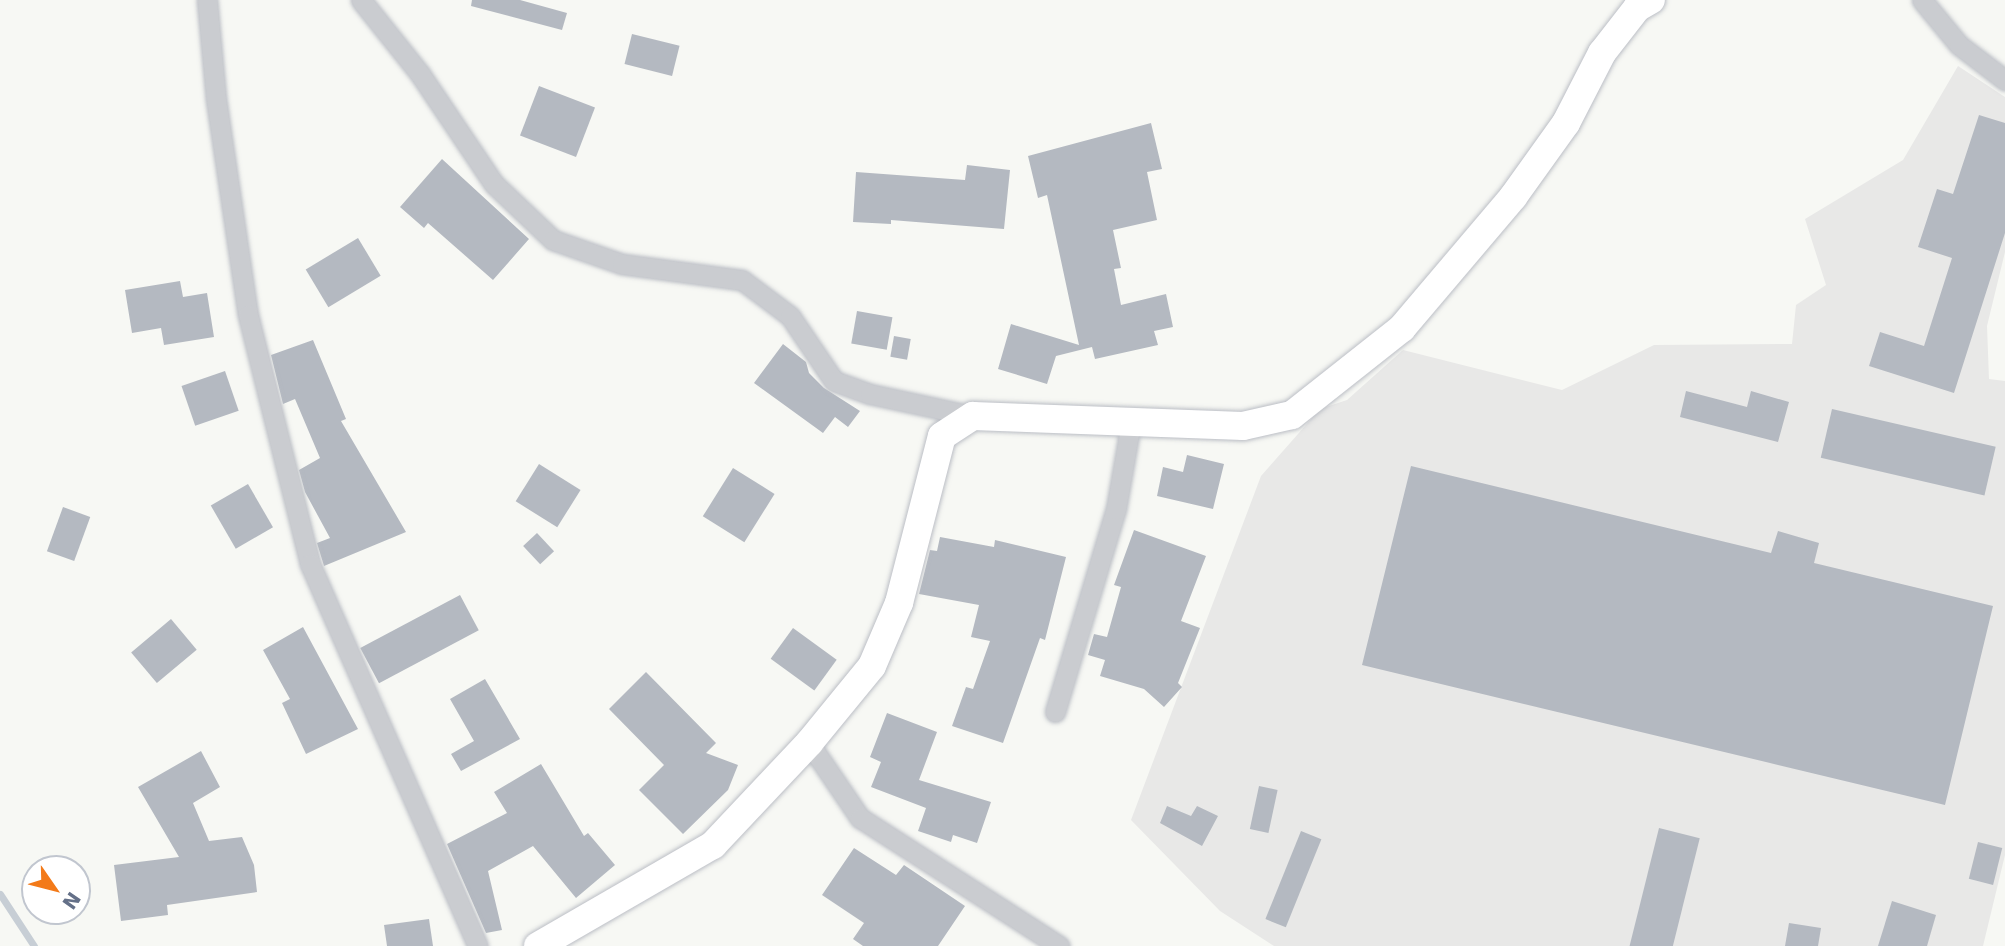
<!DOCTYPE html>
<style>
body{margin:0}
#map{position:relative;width:2005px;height:946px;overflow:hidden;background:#f7f8f4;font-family:"DejaVu Sans",sans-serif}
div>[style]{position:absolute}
.built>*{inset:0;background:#e8e8e7}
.stream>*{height:7px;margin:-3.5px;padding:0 3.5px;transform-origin:3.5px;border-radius:3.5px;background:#c7ced5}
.building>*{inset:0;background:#b4b9c1;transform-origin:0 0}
.roads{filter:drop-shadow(0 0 2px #bbbec5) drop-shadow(0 0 2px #bbbec5)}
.street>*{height:19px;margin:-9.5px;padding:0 9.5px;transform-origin:9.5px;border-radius:9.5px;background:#caccd0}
.secondary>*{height:28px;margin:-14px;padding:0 14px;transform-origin:14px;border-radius:14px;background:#fff}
span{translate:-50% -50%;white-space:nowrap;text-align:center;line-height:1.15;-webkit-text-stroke:7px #fff;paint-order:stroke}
.north{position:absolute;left:21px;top:855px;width:70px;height:70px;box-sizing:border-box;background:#fff;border:2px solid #c1c6cf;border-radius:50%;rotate:125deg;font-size:19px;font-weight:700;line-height:28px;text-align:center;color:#647088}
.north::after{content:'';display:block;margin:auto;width:24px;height:32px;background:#f37a19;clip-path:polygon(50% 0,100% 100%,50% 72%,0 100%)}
</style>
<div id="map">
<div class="built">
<i style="clip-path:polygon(1958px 66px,2005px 97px,2005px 252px,1987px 326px,1989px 379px,2005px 381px,2005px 855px,1983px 946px,1274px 946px,1220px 911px,1131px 820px,1261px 476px,1320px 409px,1347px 400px,1403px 350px,1562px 390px,1654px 345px,1792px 344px,1796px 305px,1826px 285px,1805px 219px,1903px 160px)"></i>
</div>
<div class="stream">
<i style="left:0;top:894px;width:62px;rotate:56.8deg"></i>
</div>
<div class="building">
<i style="clip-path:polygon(472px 0,520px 0,567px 13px,562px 30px,471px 6px)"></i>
<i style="left:632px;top:34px;width:49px;height:31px;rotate:14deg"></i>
<i style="left:539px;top:86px;width:60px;height:53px;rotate:21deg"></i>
<i style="clip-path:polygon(1979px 115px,2005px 123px,2005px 233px,1954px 393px,1869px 366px,1880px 332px,1924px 346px,1952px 258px,1918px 247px,1937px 189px,1953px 194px)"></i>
<i style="clip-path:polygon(1151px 123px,1162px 169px,1147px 172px,1157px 220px,1113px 230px,1121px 268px,1114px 269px,1121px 305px,1166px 294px,1173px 327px,1154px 331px,1158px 345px,1095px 359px,1092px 347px,1056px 356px,1047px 384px,998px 369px,1011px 324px,1079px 345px,1047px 195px,1038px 198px,1028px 156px)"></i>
<i style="clip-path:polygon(442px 159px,529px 239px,493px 280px,428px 223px,424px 228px,400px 207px)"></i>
<i style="clip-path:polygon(967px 165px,1010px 170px,1004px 229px,891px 220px,891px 224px,853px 222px,856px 172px,965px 180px)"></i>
<i style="left:358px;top:238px;width:44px;height:61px;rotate:59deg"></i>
<i style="clip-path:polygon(180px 281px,183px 297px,207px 293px,214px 337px,164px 345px,161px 328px,132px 333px,125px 290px)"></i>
<i style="left:857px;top:311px;width:36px;height:33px;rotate:10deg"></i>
<i style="left:894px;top:336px;width:17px;height:21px;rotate:10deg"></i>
<i style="clip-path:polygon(313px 340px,346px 419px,341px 421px,406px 532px,324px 566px,317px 543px,330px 538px,305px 492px,299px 470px,320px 458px,295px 399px,283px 404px,271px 355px)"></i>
<i style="clip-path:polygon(783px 344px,806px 362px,809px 373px,824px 388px,860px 411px,848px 427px,835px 417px,823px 433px,754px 383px)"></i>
<i style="left:225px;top:371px;width:42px;height:46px;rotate:71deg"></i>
<i style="clip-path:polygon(1686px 391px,1747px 407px,1751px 391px,1789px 402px,1778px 442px,1680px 417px)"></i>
<i style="left:1832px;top:409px;width:168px;height:50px;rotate:13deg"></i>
<i style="clip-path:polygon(1187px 455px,1224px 464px,1213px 509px,1157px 496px,1163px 467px,1183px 472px)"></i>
<i style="left:539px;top:464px;width:49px;height:44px;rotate:32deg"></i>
<i style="clip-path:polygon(1411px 466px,1771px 553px,1778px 531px,1819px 543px,1814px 563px,1993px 606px,1945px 805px,1362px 665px)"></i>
<i style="left:733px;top:468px;width:49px;height:57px;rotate:32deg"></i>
<i style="left:248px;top:484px;width:50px;height:43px;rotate:60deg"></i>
<i style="left:63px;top:507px;width:29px;height:47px;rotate:20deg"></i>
<i style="clip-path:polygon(1134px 530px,1206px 556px,1181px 621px,1200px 628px,1178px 683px,1182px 687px,1164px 707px,1144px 689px,1100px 676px,1105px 660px,1088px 655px,1094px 634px,1107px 637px,1121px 587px,1114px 585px)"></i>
<i style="left:537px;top:533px;width:25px;height:19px;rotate:47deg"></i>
<i style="clip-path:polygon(940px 537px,994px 547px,995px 540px,1066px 557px,1045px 640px,1040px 638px,1003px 743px,952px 726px,966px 687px,973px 689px,990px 641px,971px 637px,979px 605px,919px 594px,930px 550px,937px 551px)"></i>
<i style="left:460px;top:595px;width:40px;height:113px;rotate:62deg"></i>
<i style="left:171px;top:619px;width:40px;height:52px;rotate:50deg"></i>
<i style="clip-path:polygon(303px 627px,358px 729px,306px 754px,282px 703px,290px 699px,263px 650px)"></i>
<i style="left:793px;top:628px;width:54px;height:38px;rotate:36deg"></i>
<i style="clip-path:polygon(646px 672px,716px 743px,706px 753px,738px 765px,728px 790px,683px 834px,639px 790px,664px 765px,609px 709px)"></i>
<i style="clip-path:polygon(485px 679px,520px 739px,461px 771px,451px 754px,474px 741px,450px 699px)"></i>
<i style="clip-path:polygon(887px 713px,937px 732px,919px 780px,991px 802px,977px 843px,953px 835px,951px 842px,918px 831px,926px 808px,871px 787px,881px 762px,870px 757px)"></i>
<i style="clip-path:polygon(201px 751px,220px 787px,193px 803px,209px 841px,242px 837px,254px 865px,257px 892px,167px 905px,168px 915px,121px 921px,114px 865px,179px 857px,138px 787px)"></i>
<i style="clip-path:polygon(541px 764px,584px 836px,588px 833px,615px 865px,576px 898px,533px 846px,488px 871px,502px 930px,486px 933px,447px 844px,507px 813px,494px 792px)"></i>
<i style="left:1259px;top:786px;width:19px;height:44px;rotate:12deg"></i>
<i style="clip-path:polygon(1167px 806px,1191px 816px,1197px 806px,1218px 816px,1202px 846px,1160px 823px)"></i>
<i style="left:1659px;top:828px;width:42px;height:122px;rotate:14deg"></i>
<i style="left:1301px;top:831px;width:22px;height:95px;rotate:22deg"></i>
<i style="left:1978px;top:842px;width:25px;height:38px;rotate:14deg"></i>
<i style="clip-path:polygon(854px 848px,896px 875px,904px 865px,965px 906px,938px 946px,863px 946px,853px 939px,864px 923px,822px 895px)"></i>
<i style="clip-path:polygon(1892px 901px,1936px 915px,1927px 946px,1878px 946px)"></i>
<i style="clip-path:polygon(429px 919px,433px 946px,387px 946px,384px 925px)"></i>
<i style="clip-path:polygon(1789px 923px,1821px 928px,1818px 946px,1785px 946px)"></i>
</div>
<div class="roads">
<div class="street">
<i style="left:207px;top:0;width:99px;rotate:84.8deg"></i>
<i style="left:216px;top:99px;width:218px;rotate:81.6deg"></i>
<i style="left:248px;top:315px;width:257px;rotate:76deg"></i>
<i style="left:310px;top:564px;width:417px;rotate:66.3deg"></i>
<i style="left:361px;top:0;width:95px;rotate:51.4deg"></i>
<i style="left:420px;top:74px;width:133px;rotate:56.1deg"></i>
<i style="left:494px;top:184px;width:81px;rotate:43.5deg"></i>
<i style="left:553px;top:240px;width:73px;rotate:19.2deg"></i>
<i style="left:622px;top:264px;width:121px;rotate:7.6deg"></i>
<i style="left:742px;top:280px;width:60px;rotate:36.9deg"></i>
<i style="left:790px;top:316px;width:78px;rotate:55.9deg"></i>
<i style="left:834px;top:381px;width:38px;rotate:20deg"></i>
<i style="left:870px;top:394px;width:105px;rotate:12.1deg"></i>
<i style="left:1922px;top:0;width:58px;rotate:50.6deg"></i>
<i style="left:1959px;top:45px;width:58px;rotate:37.3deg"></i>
<i style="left:1055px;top:712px;width:212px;rotate:-73.3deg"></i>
<i style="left:1116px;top:509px;width:88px;rotate:-80.2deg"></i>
<i style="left:809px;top:743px;width:91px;rotate:55.8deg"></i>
<i style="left:860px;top:818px;width:237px;rotate:32.7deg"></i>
</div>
<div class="secondary">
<i style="left:538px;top:946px;width:202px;rotate:-30deg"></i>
<i style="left:713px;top:845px;width:140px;rotate:-46.7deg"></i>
<i style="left:809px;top:743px;width:99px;rotate:-50.7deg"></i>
<i style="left:872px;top:666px;width:69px;rotate:-66.8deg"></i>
<i style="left:899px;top:603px;width:172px;rotate:-75.6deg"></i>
<i style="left:942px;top:436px;width:37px;rotate:-33deg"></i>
<i style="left:973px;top:416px;width:270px;rotate:2.1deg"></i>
<i style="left:1243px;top:426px;width:50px;rotate:-12.7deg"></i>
<i style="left:1292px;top:415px;width:140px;rotate:-38.3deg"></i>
<i style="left:1402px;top:328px;width:172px;rotate:-49.7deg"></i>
<i style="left:1513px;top:197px;width:91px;rotate:-54.4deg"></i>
<i style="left:1566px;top:123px;width:79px;rotate:-62.8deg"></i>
<i style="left:1602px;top:53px;width:57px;rotate:-52.1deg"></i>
<i style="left:1637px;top:8px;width:16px;rotate:-30deg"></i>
</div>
</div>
<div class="north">N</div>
</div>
